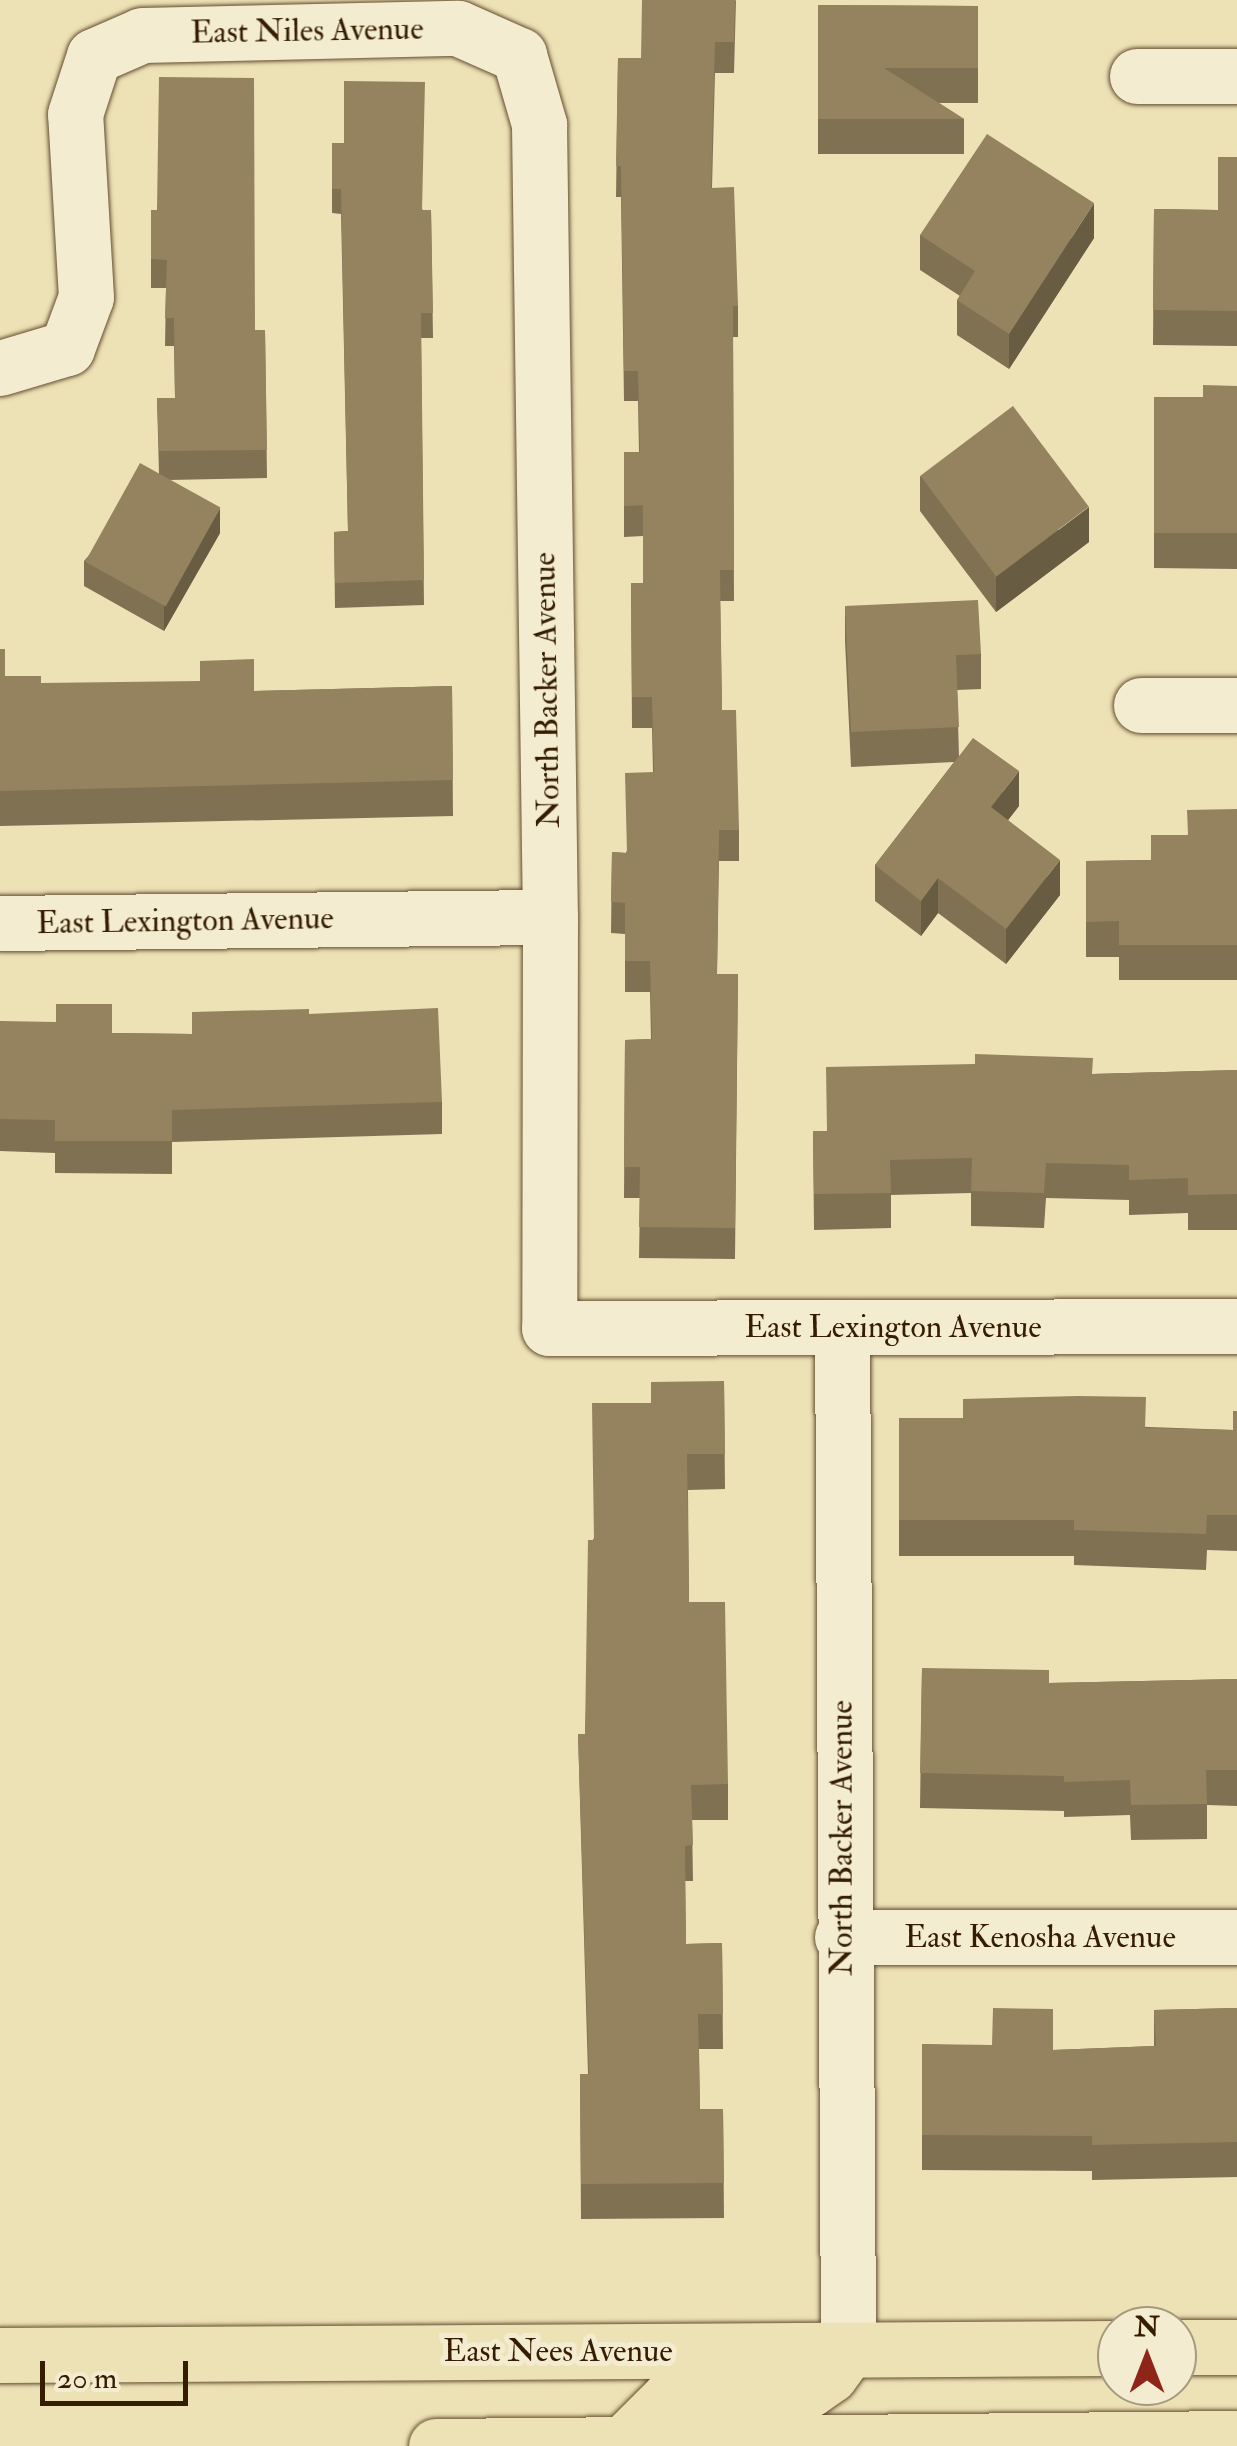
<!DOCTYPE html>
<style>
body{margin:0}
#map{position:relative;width:1237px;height:2446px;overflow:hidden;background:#ede1b6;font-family:"IM FELL Double Pica",serif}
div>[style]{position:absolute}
.roads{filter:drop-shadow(0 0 2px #644e2f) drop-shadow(0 0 2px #644e2f)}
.minor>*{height:55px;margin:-27.5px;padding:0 27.5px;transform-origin:27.5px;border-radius:27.5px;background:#f3ecd0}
.major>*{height:55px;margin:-27.5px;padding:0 27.5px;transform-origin:27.5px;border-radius:27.5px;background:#ede1b6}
.wall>*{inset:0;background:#807153}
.shaded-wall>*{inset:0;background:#685c43}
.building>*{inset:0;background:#958360;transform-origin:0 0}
span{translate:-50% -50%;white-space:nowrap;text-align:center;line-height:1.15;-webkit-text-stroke:10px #f3ecd0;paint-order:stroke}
.street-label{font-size:32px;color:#361d02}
.north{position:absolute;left:1097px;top:2306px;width:100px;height:100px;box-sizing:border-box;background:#f3ecd0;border:2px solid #a7997e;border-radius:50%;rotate:0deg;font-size:28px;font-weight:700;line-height:40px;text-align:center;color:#361d02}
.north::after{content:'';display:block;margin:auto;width:35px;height:45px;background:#8f2418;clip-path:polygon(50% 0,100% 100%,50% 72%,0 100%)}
.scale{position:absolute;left:40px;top:2361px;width:148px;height:45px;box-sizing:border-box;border:5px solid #361d02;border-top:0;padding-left:12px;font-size:30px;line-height:35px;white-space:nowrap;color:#361d02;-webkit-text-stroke:8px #f3ecd0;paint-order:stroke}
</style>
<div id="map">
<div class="roads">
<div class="minor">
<i style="left:1137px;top:76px;width:100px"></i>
<i style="left:0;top:368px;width:70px;rotate:-16.6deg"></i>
<i style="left:67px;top:348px;width:54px;rotate:-69.6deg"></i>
<i style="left:86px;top:297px;width:183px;rotate:-93.4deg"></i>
<i style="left:75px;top:114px;width:61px;rotate:-71.9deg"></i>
<i style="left:94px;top:56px;width:52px;rotate:-23.6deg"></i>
<i style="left:142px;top:35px;width:316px;rotate:-1.3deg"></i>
<i style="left:458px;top:28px;width:67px;rotate:23.9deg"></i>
<i style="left:519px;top:55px;width:72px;rotate:73.8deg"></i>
<i style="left:539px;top:124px;width:793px;rotate:89.21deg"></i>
<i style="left:550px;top:917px;width:411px;rotate:90.1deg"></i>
<i style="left:549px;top:1328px;width:688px;rotate:-0.17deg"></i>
<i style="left:1141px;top:705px;width:96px"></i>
<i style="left:0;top:923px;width:550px;rotate:-0.63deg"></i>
<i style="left:842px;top:1327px;width:1023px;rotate:89.66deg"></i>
<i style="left:842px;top:1937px;width:395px"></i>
</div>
<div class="major">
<i style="left:1177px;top:2347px;width:60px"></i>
<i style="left:0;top:2355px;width:1117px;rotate:-0.36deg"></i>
<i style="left:622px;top:2445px;width:66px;rotate:-45deg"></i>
<i style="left:669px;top:2398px;width:116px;rotate:-2deg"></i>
<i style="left:785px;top:2394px;width:25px;rotate:-11deg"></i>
<i style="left:810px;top:2389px;width:24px;rotate:-35deg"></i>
<i style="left:830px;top:2375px;width:31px;rotate:-54deg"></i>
<i style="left:436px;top:2446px;width:801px;rotate:-0.57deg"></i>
</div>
</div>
<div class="wall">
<i style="clip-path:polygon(736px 0,734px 73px,715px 73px,712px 188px,738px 306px,738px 337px,733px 337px,734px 601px,720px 601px,722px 710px,739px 830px,739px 861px,719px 861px,717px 974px,738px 974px,735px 1259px,639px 1258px,640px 1198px,624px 1198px,625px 1040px,651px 1039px,650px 992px,625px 992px,625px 934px,611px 933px,612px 852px,626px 853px,653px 772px,652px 728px,632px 728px,631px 583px,643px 583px,643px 536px,624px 537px,624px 452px,639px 452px,638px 401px,624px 401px,621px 197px,616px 197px,618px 58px,641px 58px)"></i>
<i style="clip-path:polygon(818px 5px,978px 6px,978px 103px,939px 103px,964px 119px,964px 154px,818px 154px)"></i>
<i style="clip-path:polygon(332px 143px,344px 143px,423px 210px,431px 210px,433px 338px,421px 338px,424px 605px,335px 608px,334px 532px,348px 531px,341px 214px,332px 213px)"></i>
<i style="clip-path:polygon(1237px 157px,1237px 346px,1153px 345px,1154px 209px,1218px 210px)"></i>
<i style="clip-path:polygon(151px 210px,255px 330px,265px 330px,267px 478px,169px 480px,220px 533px,164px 631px,84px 586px,84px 561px,159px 474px,157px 398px,175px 398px,174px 346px,165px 346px,166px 288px,151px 288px)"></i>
<i style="clip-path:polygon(920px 235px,1094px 238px,1009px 369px,957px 335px,957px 300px,960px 296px,920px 270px)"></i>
<i style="clip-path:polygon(1237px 386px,1237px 569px,1154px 568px,1154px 397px,1203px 397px)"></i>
<i style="clip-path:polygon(920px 476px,1089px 542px,996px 612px,920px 511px)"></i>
<i style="clip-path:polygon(845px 606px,981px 654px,981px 689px,957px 690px,959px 756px,1019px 806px,1008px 820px,1060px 895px,1006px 964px,938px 913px,921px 936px,875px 901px,875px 865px,954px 762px,851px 767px,845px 641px)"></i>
<i style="clip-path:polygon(0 649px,5px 676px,41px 683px,254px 691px,452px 686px,453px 816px,0 826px)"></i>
<i style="clip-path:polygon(1237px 809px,1237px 980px,1119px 980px,1119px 957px,1086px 957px,1086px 861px,1151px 860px,1187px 835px)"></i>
<i style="clip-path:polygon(309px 1014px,442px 1102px,442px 1134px,172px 1142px,172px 1174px,55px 1173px,55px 1153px,0 1151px,0 1021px,112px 1033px,192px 1034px)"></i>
<i style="clip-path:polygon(1237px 1070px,1237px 1230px,1188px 1230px,1188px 1213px,1129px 1215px,1129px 1200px,1046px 1198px,1044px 1228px,971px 1226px,971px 1193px,891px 1195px,891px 1228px,814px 1230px,813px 1131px,826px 1131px,1093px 1074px)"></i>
<i style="clip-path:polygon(724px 1381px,725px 1489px,688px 1490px,689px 1602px,728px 1784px,728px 1820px,692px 1820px,693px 1881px,685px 1881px,686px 1944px,722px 1943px,723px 2049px,699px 2049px,700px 2109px,723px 2109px,724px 2218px,581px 2219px,580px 2074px,588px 2074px,578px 1734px,585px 1734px,593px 1540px,651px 1403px)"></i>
<i style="clip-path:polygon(1237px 1411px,1237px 1551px,1207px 1550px,1206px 1570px,1074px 1565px,1074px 1556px,899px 1556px,899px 1418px,1233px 1430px)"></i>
<i style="clip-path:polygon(922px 1668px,1049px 1683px,1237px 1679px,1237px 1806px,1207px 1805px,1207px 1839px,1131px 1840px,1130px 1815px,1064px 1817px,1064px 1811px,920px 1808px)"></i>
<i style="clip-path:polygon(1237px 2008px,1237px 2177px,1092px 2180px,1092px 2171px,922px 2170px,922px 2044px,1053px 2050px,1154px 2046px,1154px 2010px)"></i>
</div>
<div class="shaded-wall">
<i style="clip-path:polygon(1094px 203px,1094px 238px,1009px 369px,1009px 334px)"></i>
<i style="clip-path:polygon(1089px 507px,1089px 542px,996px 612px,996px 577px)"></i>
<i style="clip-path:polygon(220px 508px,220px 533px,164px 631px,164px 606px)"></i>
<i style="clip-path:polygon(1019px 771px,1019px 806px,991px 842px,991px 807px)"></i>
<i style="clip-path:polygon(1060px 860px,1060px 895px,1006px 964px,1006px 929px)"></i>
<i style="clip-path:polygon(938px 878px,938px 913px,921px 936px,921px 901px)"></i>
</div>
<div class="building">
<i style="clip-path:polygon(642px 0,735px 0,734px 42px,715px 42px,711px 188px,734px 187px,738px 306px,733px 306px,734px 570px,720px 570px,722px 710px,736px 710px,739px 830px,719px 830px,717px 974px,738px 974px,735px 1228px,639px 1227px,640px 1167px,624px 1167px,625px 1040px,652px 1039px,650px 961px,625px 961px,625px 903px,611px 902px,612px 852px,627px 853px,625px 773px,654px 772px,652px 697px,632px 697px,631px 583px,643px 583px,643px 505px,624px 506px,624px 452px,640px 452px,638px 371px,624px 371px,621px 166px,616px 166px,618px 58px,641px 58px)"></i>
<i style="clip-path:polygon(818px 5px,978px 6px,978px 68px,884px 68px,964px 119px,818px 119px)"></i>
<i style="clip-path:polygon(159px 77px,254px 78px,255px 330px,265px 330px,267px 450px,159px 451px,157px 398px,175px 398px,174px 318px,165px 318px,167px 260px,151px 259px,151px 210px,157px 210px)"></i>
<i style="clip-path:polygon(344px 81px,425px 82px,422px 210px,431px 210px,433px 313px,421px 313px,424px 580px,335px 583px,334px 532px,348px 531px,341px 189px,332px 189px,332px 143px,344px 143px)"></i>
<i style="clip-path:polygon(987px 134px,1094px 203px,1009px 334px,957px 300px,975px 271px,920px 235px)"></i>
<i style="clip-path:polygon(1218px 157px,1237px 157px,1237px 311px,1153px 310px,1154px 209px,1218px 210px)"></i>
<i style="clip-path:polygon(1203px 385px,1237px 386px,1237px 533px,1154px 533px,1154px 397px,1203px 397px)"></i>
<i style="left:1013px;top:406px;width:126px;height:116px;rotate:53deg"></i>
<i style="left:140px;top:463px;width:92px;height:113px;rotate:29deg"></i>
<i style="clip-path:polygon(978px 600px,981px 654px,956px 655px,959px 727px,851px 732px,845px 606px)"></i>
<i style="clip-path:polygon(0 649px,5px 649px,5px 676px,41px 676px,41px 683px,200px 681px,200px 661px,254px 659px,254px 691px,452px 686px,453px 780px,0 791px)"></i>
<i style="clip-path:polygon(973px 738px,1019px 771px,991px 807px,1060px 860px,1006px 929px,938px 878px,921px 901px,875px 865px)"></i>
<i style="clip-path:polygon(1237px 809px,1237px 945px,1119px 945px,1119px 921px,1086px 922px,1086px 861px,1151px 860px,1151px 835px,1188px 835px,1187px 810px)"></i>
<i style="clip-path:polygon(56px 1004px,112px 1004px,112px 1033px,192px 1034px,192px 1012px,309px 1009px,309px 1014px,438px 1008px,442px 1102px,172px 1110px,172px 1141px,55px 1141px,55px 1120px,0 1119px,0 1021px,56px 1022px)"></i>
<i style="clip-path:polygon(975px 1054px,1093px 1058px,1092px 1074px,1237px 1070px,1237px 1194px,1188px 1195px,1188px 1178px,1129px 1180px,1129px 1165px,1046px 1163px,1044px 1193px,971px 1191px,972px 1158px,890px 1160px,891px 1193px,814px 1194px,813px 1131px,827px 1131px,826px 1067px,975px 1064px)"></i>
<i style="clip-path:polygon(724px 1381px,725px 1454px,687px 1454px,689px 1602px,725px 1602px,728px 1784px,691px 1785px,693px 1845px,685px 1846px,686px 1944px,722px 1943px,723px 2014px,698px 2014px,700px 2109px,723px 2109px,724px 2183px,581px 2184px,580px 2074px,589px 2074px,578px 1734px,585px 1734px,588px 1540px,594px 1540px,592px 1403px,651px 1403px,651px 1382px)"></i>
<i style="clip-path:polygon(1078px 1396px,1146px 1397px,1145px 1428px,1233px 1430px,1233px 1411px,1237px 1411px,1237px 1515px,1207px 1515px,1206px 1534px,1074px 1530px,1074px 1520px,899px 1520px,899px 1418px,963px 1418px,963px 1399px)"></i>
<i style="clip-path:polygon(922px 1668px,1049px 1670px,1049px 1683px,1237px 1679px,1237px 1770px,1206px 1770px,1207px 1804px,1131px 1805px,1130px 1780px,1064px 1782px,1064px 1776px,920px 1773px)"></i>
<i style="clip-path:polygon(993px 2008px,1053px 2009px,1053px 2050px,1156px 2046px,1154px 2010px,1237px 2008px,1237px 2142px,1092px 2145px,1092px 2136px,922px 2135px,922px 2044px,992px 2045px)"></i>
</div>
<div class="street-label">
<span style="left:307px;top:31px;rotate:-1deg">East Niles Avenue</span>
<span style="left:547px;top:690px;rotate:-91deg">North Backer Avenue</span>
<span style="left:185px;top:921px;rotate:-1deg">East Lexington Avenue</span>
<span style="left:893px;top:1327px">East Lexington Avenue</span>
<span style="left:842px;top:1838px;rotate:-90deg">North Backer Avenue</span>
<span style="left:1040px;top:1937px">East Kenosha Avenue</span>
<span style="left:558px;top:2351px">East Nees Avenue</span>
</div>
<div class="north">N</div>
<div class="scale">20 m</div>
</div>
